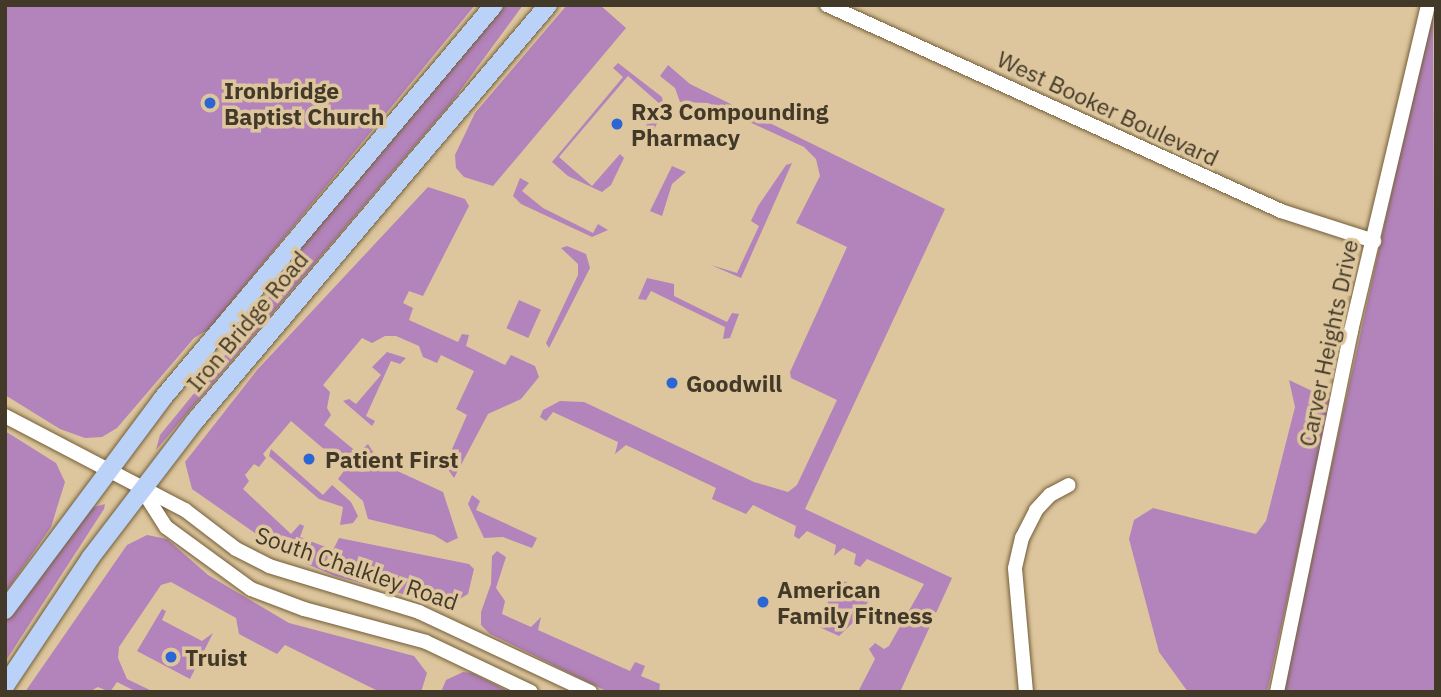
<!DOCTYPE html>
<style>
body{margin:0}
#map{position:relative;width:1441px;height:697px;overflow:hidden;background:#ddc69d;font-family:"IBM Plex Sans",sans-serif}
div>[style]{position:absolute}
.green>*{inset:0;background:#b383bb;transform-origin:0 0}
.roads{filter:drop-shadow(0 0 2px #735e39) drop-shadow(0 0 2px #735e39)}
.minor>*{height:14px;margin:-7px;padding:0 7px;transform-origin:7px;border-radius:7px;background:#fff}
.major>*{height:18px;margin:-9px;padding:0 9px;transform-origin:9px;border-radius:9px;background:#bad1f8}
.dots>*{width:19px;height:19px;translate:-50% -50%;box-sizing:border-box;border:4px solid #ddc69d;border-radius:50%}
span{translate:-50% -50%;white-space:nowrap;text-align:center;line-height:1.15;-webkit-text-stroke:7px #ddc69d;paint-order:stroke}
.poi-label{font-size:23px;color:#423928;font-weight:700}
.left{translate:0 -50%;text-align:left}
.street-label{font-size:23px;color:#423928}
.frame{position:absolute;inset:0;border:7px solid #423928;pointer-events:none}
</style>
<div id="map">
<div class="green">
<i style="clip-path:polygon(5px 5px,475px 5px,209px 329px,194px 338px,117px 428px,102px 437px,85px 438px,60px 429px,5px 395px)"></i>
<i style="clip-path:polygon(505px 5px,523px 5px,451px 103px,156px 450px,160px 435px,253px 321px,320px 219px)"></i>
<i style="clip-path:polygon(567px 5px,600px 5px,626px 28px,493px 186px,464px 177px,456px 168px,455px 155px,475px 113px)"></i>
<i style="clip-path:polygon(1433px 5px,1436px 692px,1282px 692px,1379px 249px)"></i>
<i style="clip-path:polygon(618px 63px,662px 97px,664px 109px,650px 138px,639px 135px,661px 105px,628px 76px,559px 157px,592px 186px,620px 154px,624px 158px,611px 185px,602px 192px,568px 176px,552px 162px,623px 77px,613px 68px)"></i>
<i style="clip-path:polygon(668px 65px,690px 84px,945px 209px,805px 509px,952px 578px,900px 692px,858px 692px,875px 659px,869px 649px,875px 643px,884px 649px,889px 646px,924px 584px,867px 559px,860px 567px,854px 564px,856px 554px,843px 548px,834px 556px,836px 545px,807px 531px,799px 539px,794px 536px,796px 526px,753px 505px,746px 514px,712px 499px,716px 488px,626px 445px,615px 454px,618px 442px,553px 412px,546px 421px,540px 417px,543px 410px,560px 401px,584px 402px,754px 482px,788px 492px,797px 485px,837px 400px,791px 378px,790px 372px,847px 247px,796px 223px,820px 176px,816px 159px,804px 147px,708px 103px,680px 102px,675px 88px,660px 76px)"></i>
<i style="clip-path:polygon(792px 163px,741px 278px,711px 265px,737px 273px,759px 226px,751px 221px,758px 206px,786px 165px)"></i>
<i style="clip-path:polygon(672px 166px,686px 172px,672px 184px,662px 216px,650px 211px)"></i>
<i style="clip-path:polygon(520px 178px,529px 183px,522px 191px,543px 208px,593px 233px,598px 224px,608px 230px,592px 237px,521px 204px,513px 196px)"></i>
<i style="clip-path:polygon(428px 187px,465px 199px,469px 206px,423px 296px,409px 291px,403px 303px,413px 308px,409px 320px,458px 342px,462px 334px,469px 335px,466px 346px,505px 365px,511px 355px,535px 366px,539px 377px,521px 399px,488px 414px,454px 478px,445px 465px,467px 415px,456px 409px,474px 371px,441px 355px,437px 363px,423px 357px,419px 346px,396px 336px,385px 336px,372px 343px,362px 338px,323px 385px,330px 392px,327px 408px,331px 415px,324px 425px,358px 453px,368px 444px,380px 463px,443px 492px,458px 538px,447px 543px,434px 535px,368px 519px,363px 501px,338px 479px,346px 468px,291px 421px,263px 454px,266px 458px,259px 467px,254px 464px,245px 475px,249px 481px,243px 489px,291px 534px,300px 524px,304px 526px,300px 537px,333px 550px,339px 538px,469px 564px,474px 569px,468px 594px,448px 606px,335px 576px,288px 556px,192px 489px,185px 462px,258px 369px)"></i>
<i style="clip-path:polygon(567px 246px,586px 254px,590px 268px,549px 348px,546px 343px,578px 275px,578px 264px,561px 248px)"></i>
<i style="clip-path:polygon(647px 278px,674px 284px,674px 296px,727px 322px,732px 313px,739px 314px,730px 338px,723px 339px,725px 327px,651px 291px,646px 300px,638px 299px)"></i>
<i style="left:519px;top:300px;width:24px;height:31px;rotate:24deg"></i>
<i style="clip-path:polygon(387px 352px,406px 358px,400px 364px,391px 361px,366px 416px,375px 421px,372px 426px,343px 401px,349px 399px,356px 404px,381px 375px,372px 367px)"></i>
<i style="clip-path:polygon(1289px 380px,1331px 400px,1267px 692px,1188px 692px,1159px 652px,1129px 539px,1134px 520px,1153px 508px,1256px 534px,1266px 521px,1295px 407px)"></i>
<i style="clip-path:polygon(5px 431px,56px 463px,65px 482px,51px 527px,5px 593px)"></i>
<i style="clip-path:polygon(271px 449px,323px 495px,332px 485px,351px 502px,358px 516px,353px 523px,340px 525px,343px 507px,319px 499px,269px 456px)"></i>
<i style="clip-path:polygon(472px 495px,480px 501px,476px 510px,537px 538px,532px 548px,503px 537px,484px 538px,468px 504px)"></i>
<i style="clip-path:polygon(105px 504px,104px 509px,5px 662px,5px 622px,54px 552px,91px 508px)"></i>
<i style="clip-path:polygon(147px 535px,167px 539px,208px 575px,289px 623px,414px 656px,427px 673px,421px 692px,380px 692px,285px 645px,277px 654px,239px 634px,236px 618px,171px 582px,161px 585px,119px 647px,118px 658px,127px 679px,154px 692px,137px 692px,117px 682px,110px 692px,98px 687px,89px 692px,25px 692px,127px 545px)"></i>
<i style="clip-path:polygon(497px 551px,506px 557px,496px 588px,505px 601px,502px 614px,531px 627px,541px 617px,538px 630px,630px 671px,635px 662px,645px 666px,641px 676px,660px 684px,659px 692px,608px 692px,490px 634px,481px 625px,481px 612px,491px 584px,492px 556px)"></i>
<i style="clip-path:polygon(839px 579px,872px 594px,861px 615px,839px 636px,817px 626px)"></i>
<i style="clip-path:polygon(162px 609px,166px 611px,162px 620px,202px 641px,213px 633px,190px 679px,137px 651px)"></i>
<i style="clip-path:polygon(463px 672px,472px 673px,510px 692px,441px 692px,446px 680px)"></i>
</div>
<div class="roads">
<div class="minor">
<i style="left:827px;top:5px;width:499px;rotate:24.4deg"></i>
<i style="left:1281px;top:211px;width:98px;rotate:17.9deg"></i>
<i style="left:5px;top:416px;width:203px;rotate:27.6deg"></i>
<i style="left:185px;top:510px;width:64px;rotate:37.4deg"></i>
<i style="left:236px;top:549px;width:37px;rotate:27deg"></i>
<i style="left:269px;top:566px;width:157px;rotate:17deg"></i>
<i style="left:419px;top:612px;width:189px;rotate:25.1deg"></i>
<i style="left:143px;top:491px;width:43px;rotate:57.4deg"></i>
<i style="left:166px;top:527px;width:105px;rotate:36.1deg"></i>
<i style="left:251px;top:589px;width:57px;rotate:20.7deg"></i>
<i style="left:304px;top:609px;width:126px;rotate:15.1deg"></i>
<i style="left:426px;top:642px;width:116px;rotate:25.5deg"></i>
<i style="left:1026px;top:692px;width:124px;rotate:-95.1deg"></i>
<i style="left:1015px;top:568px;width:31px;rotate:-77deg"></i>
<i style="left:1022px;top:538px;width:31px;rotate:-63deg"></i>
<i style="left:1036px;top:510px;width:21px;rotate:-47deg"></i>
<i style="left:1050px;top:495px;width:21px;rotate:-28deg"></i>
<i style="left:1277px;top:692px;width:369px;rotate:-78.4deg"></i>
<i style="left:1351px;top:331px;width:335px;rotate:-76.7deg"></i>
</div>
<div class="major">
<i style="left:5px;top:610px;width:263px;rotate:-53.3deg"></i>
<i style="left:162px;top:399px;width:515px;rotate:-49.88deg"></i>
<i style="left:5px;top:686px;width:155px;rotate:-56.3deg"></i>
<i style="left:91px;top:557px;width:171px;rotate:-52.6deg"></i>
<i style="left:195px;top:421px;width:546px;rotate:-49.68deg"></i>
</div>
</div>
<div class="dots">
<i style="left:210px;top:103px;background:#2b66d4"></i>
<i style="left:617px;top:124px;background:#2b66d4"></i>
<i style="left:672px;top:383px;background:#2b66d4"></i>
<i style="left:309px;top:459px;background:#2b66d4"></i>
<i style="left:763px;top:602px;background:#2b66d4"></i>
<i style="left:171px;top:657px;background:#2b66d4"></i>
</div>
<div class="poi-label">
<span class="left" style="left:224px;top:103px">Ironbridge<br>Baptist Church</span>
<span class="left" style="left:631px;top:124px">Rx3 Compounding<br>Pharmacy</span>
<span class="left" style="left:686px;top:383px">Goodwill</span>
<span class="left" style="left:325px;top:459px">Patient First</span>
<span class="left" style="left:777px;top:602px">American<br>Family Fitness</span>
<span class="left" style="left:185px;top:657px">Truist</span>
</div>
<div class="street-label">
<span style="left:1108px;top:108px;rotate:25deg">West Booker Boulevard</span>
<span style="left:247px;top:321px;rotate:-50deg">Iron Bridge Road</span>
<span style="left:1328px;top:343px;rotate:-78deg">Carver Heights Drive</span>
<span style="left:357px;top:568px;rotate:19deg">South Chalkley Road</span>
</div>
<div class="frame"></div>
</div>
